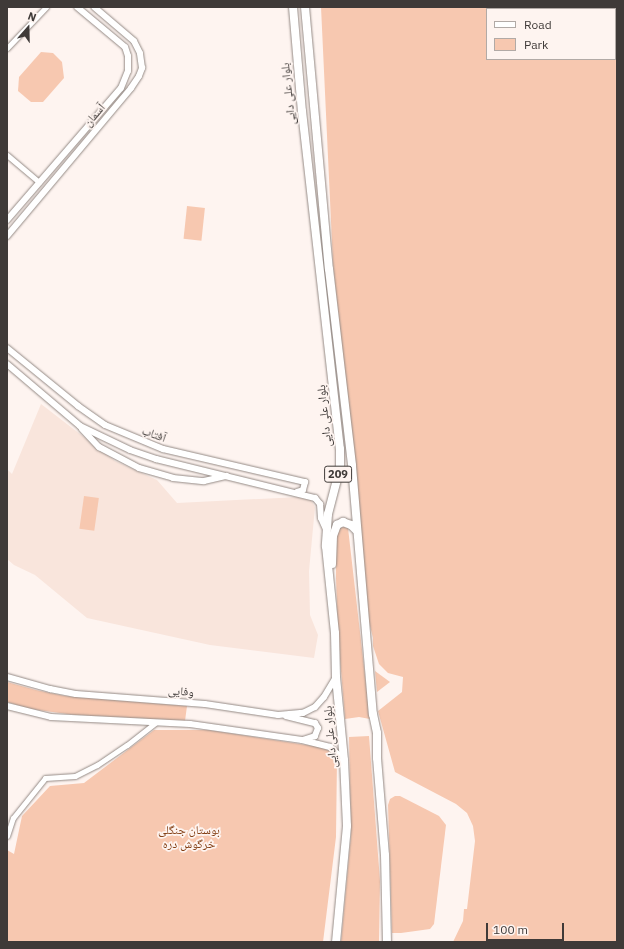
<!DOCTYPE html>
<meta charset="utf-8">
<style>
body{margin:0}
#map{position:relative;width:624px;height:949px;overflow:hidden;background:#fef4f0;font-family:"IBM Plex Sans","Noto Naskh Arabic",sans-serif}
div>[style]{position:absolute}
.built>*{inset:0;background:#f9e5dc}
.green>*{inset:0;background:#f7c8b0;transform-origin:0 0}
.roads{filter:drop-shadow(0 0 1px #948a85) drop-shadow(0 0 1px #948a85)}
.minor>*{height:5px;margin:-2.5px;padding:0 2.5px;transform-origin:2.5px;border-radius:2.5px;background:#fff}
.tertiary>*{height:6px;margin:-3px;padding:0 3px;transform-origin:3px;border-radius:3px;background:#fff}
.primary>*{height:8px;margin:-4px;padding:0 4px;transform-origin:4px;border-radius:4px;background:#fff}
span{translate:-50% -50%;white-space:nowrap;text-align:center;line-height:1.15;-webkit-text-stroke:3.5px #fef4f0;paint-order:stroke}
.shield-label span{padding:1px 3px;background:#fef4f0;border:1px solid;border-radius:3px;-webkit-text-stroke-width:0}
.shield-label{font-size:11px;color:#3f3a38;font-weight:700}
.street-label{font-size:12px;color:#3f3a38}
.park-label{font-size:12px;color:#843f14}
.frame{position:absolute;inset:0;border:8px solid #3f3a38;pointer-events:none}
.legend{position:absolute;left:486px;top:8px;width:130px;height:52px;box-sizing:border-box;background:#fef4f0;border:1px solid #b2aaa6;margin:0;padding:5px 7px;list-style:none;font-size:12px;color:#3f3a38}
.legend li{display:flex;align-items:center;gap:8px;height:20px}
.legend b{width:20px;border:1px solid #b2aaa6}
.north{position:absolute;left:8px;top:8px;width:40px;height:40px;-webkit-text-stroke:3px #fef4f0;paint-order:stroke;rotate:20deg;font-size:11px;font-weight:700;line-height:16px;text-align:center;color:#3f3a38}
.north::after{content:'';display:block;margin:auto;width:14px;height:18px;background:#3f3a38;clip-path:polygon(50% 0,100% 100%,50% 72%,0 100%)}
.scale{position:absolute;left:486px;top:923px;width:78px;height:18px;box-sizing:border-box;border:2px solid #3f3a38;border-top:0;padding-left:5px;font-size:12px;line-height:14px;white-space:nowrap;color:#3f3a38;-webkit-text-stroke:3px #fef4f0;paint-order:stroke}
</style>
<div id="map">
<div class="built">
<i style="clip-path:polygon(41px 404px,115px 461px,157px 480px,177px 503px,299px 497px,311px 500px,315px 507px,309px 571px,310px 615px,318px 635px,314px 658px,210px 645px,87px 618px,35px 575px,14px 565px,7px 559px,7px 469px,12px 474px)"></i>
</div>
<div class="green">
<i style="clip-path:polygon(evenodd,321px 7px,617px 7px,617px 942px,453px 942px,463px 921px,464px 909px,467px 909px,475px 841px,473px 826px,467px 813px,456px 804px,395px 772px,378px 711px,402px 692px,403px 677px,388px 673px,379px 664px,373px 646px,373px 638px,365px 606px,349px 415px,333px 264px,321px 7px,487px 9px,615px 9px,615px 59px,487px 59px,487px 9px)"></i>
<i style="clip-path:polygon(41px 52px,53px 53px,62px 62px,64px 78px,43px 102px,31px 102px,18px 91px,19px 77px)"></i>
<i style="left:187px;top:206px;width:18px;height:33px;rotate:6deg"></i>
<i style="left:84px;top:496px;width:15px;height:33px;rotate:8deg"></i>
<i style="clip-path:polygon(344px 527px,348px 528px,370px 719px,359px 717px,345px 719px,338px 635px,336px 578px,336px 537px,339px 528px)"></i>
<i style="clip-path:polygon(375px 671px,390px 682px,377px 692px)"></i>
<i style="clip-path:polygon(7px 682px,36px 690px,65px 696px,187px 706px,185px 721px,75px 715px,30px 709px,7px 702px)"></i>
<i style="clip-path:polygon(154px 730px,209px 730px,320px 747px,332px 752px,337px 760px,336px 837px,323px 942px,7px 942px,7px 850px,14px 854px,22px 816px,50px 786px,84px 783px)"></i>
<i style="clip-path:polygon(369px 736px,380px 881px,379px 942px,341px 942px,351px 835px,349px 737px)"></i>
<i style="clip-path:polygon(395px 796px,400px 796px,439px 816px,446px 825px,434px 924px,430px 929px,401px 933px,392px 933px,388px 805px,390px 799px)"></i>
</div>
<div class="roads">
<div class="minor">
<i style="left:7px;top:48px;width:57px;rotate:-46.4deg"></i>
<i style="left:7px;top:155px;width:42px;rotate:40.2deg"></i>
<i style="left:7px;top:836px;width:19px;rotate:-72deg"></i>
<i style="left:13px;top:818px;width:51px;rotate:-51.3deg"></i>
<i style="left:45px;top:778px;width:30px;rotate:-4deg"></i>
<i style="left:75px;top:776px;width:25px;rotate:-27deg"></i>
<i style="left:97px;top:765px;width:36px;rotate:-34deg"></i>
<i style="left:127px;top:745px;width:36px;rotate:-38deg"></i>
</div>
<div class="tertiary">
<i style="left:7px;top:220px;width:174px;rotate:-49.2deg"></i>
<i style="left:121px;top:88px;width:18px;rotate:-68deg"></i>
<i style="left:128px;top:71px;width:15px;rotate:-90deg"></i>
<i style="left:128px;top:56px;width:9px;rotate:-108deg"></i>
<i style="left:125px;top:47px;width:62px;rotate:-140.2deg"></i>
<i style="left:7px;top:236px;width:193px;rotate:-50deg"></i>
<i style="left:131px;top:88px;width:14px;rotate:-56deg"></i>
<i style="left:139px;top:76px;width:9px;rotate:-69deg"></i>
<i style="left:142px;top:68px;width:15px;rotate:-98deg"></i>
<i style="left:140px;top:53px;width:13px;rotate:-117deg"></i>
<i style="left:134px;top:41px;width:52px;rotate:-139.6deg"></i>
<i style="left:7px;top:348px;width:92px;rotate:39.2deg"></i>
<i style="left:78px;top:406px;width:33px;rotate:35deg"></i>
<i style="left:105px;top:425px;width:63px;rotate:22.5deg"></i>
<i style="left:163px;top:449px;width:146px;rotate:13.1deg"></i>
<i style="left:305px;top:482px;width:8px;rotate:104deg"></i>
<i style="left:303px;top:490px;width:6px;rotate:162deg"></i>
<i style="left:7px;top:364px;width:96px;rotate:40.3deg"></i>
<i style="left:80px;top:426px;width:55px;rotate:25.6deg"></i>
<i style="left:130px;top:450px;width:28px;rotate:19deg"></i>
<i style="left:156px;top:459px;width:164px;rotate:13.8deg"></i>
<i style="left:315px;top:498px;width:8px;rotate:50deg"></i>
<i style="left:320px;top:504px;width:14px;rotate:86deg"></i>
<i style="left:321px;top:518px;width:12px;rotate:66deg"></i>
<i style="left:82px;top:429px;width:25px;rotate:47deg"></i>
<i style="left:99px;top:447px;width:45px;rotate:27.7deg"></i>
<i style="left:139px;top:468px;width:35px;rotate:16deg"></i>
<i style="left:173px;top:478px;width:31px;rotate:6deg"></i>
<i style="left:204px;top:481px;width:23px;rotate:-13deg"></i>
<i style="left:7px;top:677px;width:45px;rotate:15.6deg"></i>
<i style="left:50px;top:689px;width:26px;rotate:11deg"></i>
<i style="left:76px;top:694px;width:129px;rotate:4.4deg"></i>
<i style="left:205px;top:704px;width:74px;rotate:8.6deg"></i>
<i style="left:278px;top:715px;width:25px;rotate:-5deg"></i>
<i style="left:303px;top:713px;width:13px;rotate:-27deg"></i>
<i style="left:315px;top:707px;width:13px;rotate:-48deg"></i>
<i style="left:324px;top:697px;width:23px;rotate:-59deg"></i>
<i style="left:7px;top:706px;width:45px;rotate:14deg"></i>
<i style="left:51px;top:717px;width:139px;rotate:2.9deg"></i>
<i style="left:190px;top:724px;width:113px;rotate:8.1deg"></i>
<i style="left:302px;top:740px;width:29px;rotate:14deg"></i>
<i style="left:330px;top:747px;width:19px;rotate:43deg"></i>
<i style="left:286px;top:716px;width:30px;rotate:14deg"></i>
<i style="left:315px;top:723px;width:6px;rotate:59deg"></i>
<i style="left:318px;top:728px;width:9px;rotate:111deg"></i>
<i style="left:315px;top:736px;width:13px;rotate:162deg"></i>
</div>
<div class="primary">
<i style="left:293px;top:7px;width:104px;rotate:85.1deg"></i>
<i style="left:302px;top:111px;width:340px;rotate:83.6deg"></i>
<i style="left:340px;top:449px;width:19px;rotate:90deg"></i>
<i style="left:340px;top:468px;width:48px;rotate:104.6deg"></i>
<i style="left:328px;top:514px;width:32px;rotate:94deg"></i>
<i style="left:326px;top:546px;width:87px;rotate:84.1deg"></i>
<i style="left:335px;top:633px;width:44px;rotate:88.7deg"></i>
<i style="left:336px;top:677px;width:83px;rotate:84.5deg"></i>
<i style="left:344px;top:760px;width:66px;rotate:87.4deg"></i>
<i style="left:347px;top:826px;width:117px;rotate:95.4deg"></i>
<i style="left:305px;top:7px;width:263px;rotate:84.8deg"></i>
<i style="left:329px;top:269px;width:198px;rotate:83.3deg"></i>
<i style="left:352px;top:466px;width:249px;rotate:85.2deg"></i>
<i style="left:373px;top:714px;width:19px;rotate:78deg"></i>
<i style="left:377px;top:733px;width:25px;rotate:90deg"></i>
<i style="left:377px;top:758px;width:97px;rotate:85.3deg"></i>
<i style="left:385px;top:855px;width:87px;rotate:88.7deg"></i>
<i style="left:332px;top:564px;width:28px;rotate:-88deg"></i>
<i style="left:333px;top:536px;width:12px;rotate:-70deg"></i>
<i style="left:337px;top:525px;width:7px;rotate:-27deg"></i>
<i style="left:343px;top:522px;width:9px;rotate:21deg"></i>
<i style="left:351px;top:525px;width:7px;rotate:45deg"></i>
</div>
</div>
<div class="shield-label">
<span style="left:338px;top:474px">209</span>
</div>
<div class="street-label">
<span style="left:288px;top:94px;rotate:-96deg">بلوار علی دایی</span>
<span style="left:94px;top:115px;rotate:-50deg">آسمان</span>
<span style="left:324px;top:416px;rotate:-96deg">بلوار علی دایی</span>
<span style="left:154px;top:434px;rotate:20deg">آفتاب</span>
<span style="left:181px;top:691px;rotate:5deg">وفایی</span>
<span style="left:330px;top:737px;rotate:-95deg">بلوار علی دایی</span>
</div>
<div class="park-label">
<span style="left:189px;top:837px">بوستان جنگلی<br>خرگوش دره</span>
</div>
<div class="frame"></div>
<ul class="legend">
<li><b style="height:5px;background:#fff"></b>Road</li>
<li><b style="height:11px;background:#f7c8b0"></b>Park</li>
</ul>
<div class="north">N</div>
<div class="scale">100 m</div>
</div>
